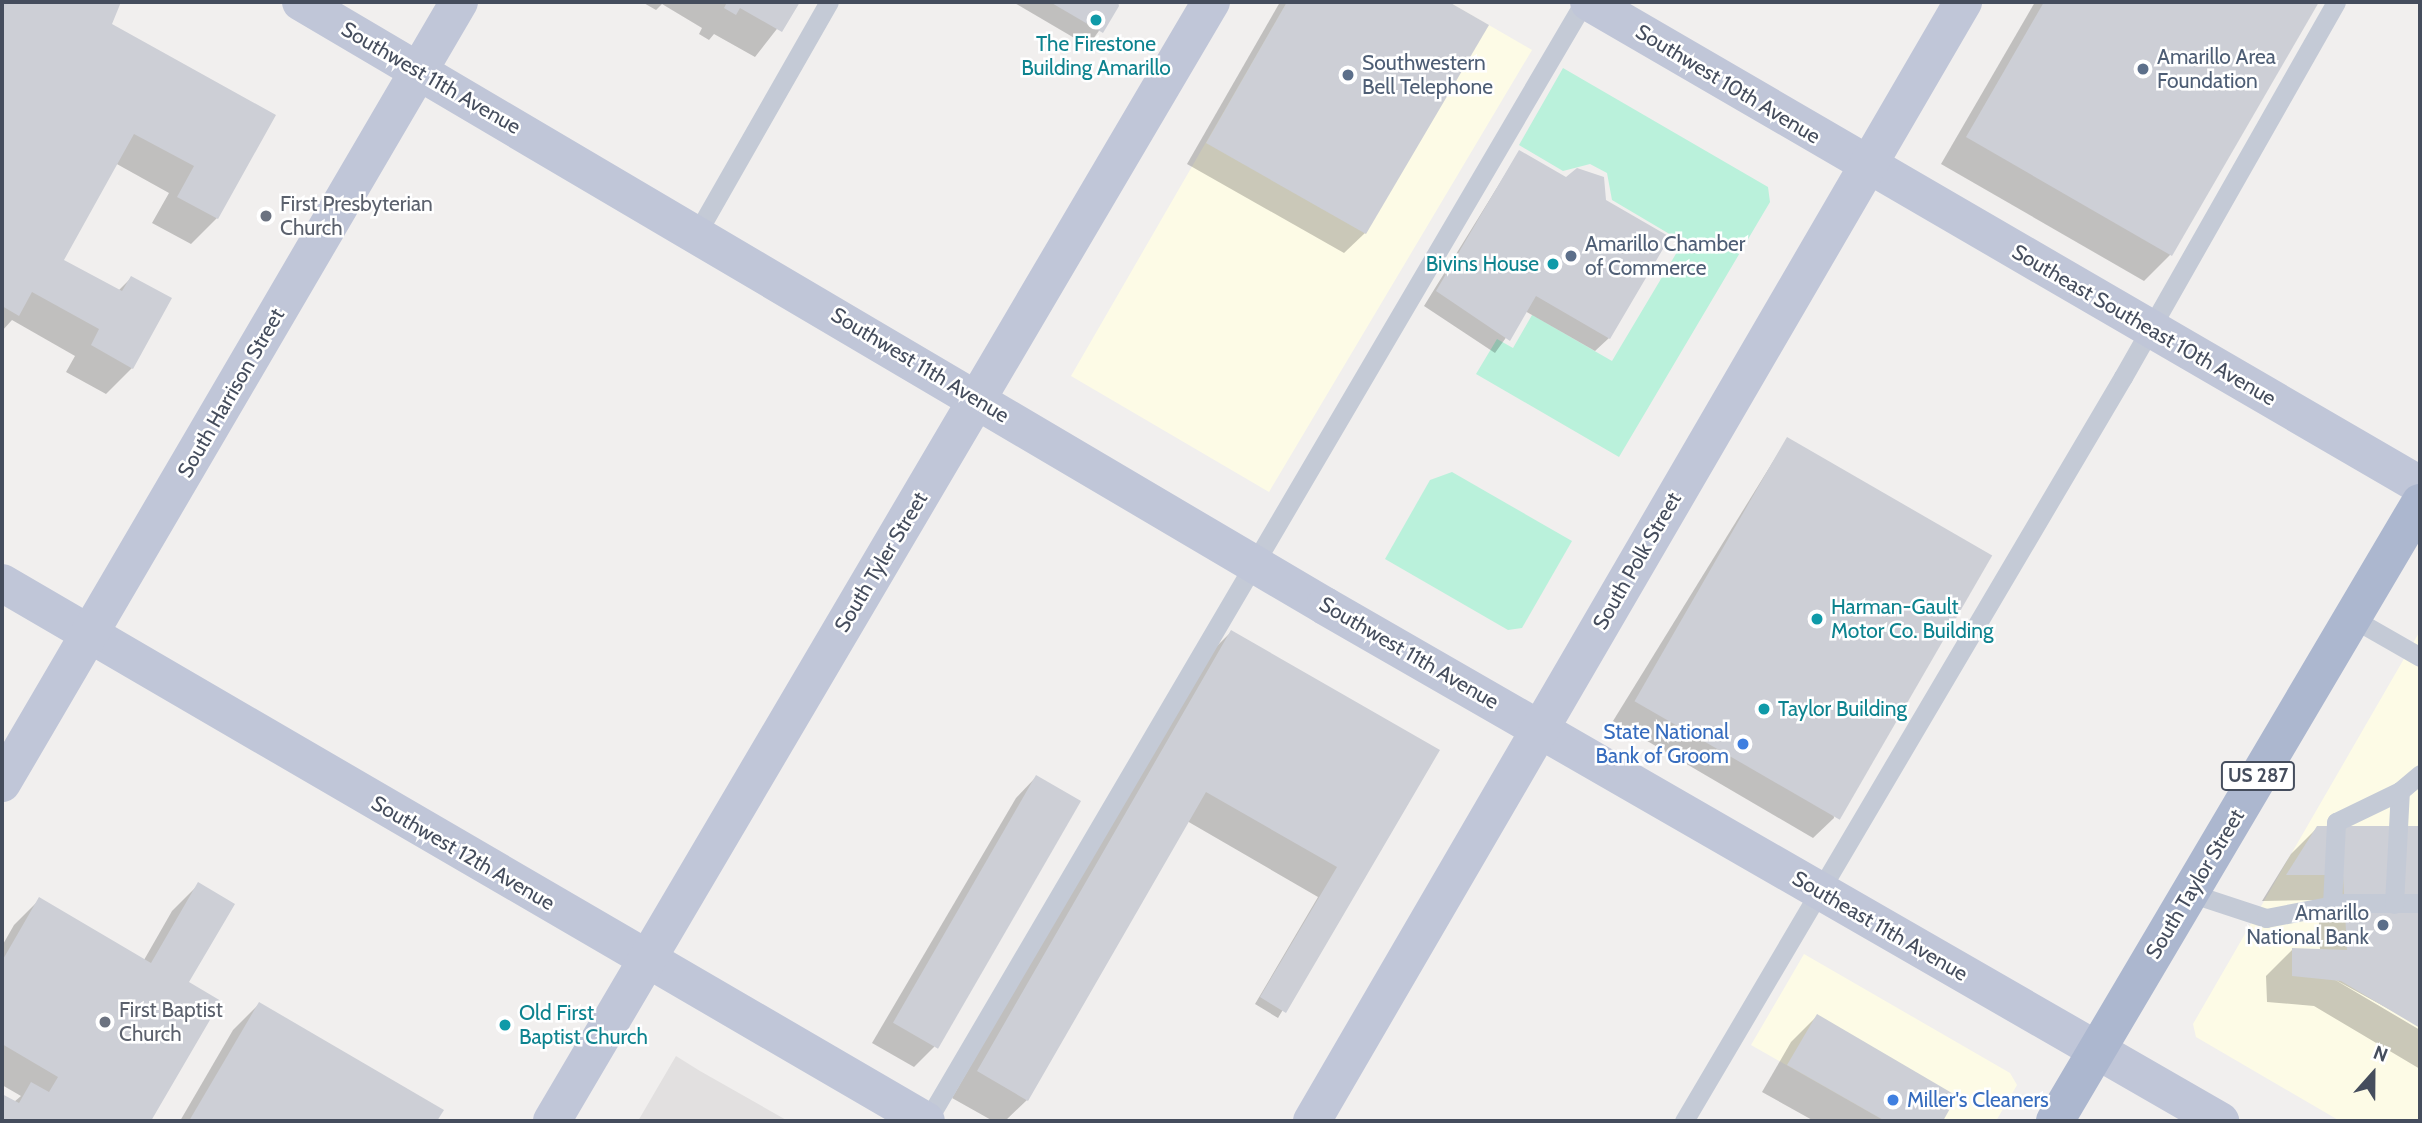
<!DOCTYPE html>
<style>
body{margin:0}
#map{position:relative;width:2422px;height:1123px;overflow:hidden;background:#f1efee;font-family:Cabin,sans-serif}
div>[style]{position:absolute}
.commercial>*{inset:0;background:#fdfbe6}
.education>*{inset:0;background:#e2e0e0}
.green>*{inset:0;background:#baf1db}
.shadow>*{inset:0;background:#0003}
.building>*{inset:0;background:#cdcfd6;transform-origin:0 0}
.lane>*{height:19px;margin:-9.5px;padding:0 9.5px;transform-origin:9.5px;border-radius:9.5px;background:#c4cad6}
.secondary>*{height:38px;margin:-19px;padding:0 19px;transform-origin:19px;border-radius:19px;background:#c0c6d8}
.primary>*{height:38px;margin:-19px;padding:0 19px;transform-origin:19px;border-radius:19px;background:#acb7cf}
.dots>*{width:19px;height:19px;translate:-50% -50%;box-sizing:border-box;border:4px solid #fff;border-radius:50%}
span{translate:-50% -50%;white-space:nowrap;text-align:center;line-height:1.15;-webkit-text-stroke:5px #fff;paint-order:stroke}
.shield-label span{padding:2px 5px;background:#fff;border:2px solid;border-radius:5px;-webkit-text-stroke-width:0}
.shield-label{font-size:19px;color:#454d5d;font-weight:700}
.culture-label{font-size:21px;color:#0d838f}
.right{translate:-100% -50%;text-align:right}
.left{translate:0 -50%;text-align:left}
.service-label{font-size:21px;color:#4e5e75}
.street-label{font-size:21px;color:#454d5d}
.worship-label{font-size:21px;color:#5b616d}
.shop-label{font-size:21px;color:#366cbe}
.frame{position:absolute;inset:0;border:4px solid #454d5d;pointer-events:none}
.north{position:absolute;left:2338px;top:1039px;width:70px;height:70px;-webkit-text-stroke:5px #fff;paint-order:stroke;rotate:21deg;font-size:19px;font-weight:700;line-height:28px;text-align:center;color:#454d5d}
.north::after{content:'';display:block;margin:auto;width:24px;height:32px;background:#454d5d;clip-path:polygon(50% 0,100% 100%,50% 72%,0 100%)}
</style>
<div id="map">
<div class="commercial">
<i style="clip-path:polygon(1287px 2px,1449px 2px,1532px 50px,1269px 492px,1071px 376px)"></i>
<i style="clip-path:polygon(2420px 631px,2420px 1121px,2340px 1121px,2196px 1037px,2193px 1024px)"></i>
<i style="clip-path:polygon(1804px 954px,2010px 1073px,2017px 1085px,1996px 1121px,1885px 1121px,1751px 1045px)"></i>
</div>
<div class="education">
<i style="clip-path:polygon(676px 1056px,700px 1071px,788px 1121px,638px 1121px)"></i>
</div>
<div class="green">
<i style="clip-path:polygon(1563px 68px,1768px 187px,1770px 202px,1619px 457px,1476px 374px,1497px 339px,1513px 348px,1532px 315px,1612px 361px,1683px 242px,1612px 200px,1607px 173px,1590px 164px,1563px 171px,1519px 145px)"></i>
<i style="clip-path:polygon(1452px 472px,1572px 541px,1522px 628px,1508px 630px,1385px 559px,1430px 480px)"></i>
</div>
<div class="shadow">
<i style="clip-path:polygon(2px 2px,117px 2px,109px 25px,274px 115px,217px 218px,191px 244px,152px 223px,169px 193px,115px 163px,62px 260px,118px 291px,131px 278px,132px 368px,106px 394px,66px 372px,75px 356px,12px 320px,2px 331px)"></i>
<i style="clip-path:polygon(642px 2px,798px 2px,755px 57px,714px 34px,709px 40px,699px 34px,702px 28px,662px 4px,656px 10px)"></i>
<i style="clip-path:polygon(1013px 2px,1116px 2px,1117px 6px,1088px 46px)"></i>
<i style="clip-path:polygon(1280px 2px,1445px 2px,1487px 26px,1365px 233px,1344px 253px,1187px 164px)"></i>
<i style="clip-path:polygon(2035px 2px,2317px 2px,2170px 255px,2144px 281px,1941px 164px)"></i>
<i style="clip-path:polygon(1519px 152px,1609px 338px,1595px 351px,1525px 311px,1495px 353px,1424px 306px)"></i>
<i style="clip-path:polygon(1787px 439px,1834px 818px,1813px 838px,1613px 721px)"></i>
<i style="clip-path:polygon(1231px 632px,1437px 751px,1278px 1018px,1255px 1004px,1318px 897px,1187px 821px,1027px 1100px,1005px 1121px,993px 1121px,952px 1098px,1205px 658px)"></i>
<i style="clip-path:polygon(1036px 777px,934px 1047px,914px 1067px,872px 1043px,1016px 798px)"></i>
<i style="clip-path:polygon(2420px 827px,2420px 1026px,2332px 978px,2420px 1030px,2420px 1069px,2314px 1006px,2267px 1002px,2266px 976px,2292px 950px,2320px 950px,2318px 900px,2262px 901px,2291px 854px,2317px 828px)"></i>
<i style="clip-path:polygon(198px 885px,187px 983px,219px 1001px,149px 1121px,2px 1121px,2px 1096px,14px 1102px,21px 1096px,2px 1085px,2px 946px,14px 925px,40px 899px,144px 960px,172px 911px)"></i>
<i style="clip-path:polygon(259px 1004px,441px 1110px,435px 1121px,180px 1121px,233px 1030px)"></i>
<i style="clip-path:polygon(1817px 1016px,1955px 1097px,1941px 1121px,1814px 1121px,1762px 1092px,1791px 1042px)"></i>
</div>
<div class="building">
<i style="clip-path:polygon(2px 2px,121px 2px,112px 24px,276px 115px,218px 219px,177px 197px,194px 166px,134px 134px,64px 260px,122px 291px,131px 276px,172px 298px,133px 369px,91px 345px,99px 329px,32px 292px,19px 316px,2px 306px)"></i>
<i style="clip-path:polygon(727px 2px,800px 2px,782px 32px,740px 8px,736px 15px,724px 8px)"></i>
<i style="clip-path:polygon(1050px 2px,1118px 2px,1119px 6px,1103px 33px)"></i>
<i style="clip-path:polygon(1287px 2px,1449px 2px,1489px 25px,1366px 234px,1206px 143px)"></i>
<i style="clip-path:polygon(2044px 2px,2319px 2px,2172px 256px,1966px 137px)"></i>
<i style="clip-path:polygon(1519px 150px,1566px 177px,1577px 168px,1604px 177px,1606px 200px,1670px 237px,1610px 339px,1536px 296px,1510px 341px,1436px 291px)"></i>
<i style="left:1787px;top:437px;width:237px;height:305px;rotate:30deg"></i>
<i style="clip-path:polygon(1231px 630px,1440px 750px,1286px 1013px,1260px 997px,1337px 867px,1206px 792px,1028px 1101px,977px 1071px)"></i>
<i style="left:1036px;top:775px;width:52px;height:286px;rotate:30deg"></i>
<i style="clip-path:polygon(2317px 826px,2420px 826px,2420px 1028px,2341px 981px,2292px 976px,2292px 948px,2347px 950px,2343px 875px,2286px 875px)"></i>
<i style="clip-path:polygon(198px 882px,235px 904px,189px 982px,221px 1001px,151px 1121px,2px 1121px,2px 1094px,19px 1103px,31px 1082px,49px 1092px,58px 1077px,2px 1044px,2px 961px,39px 897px,151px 963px)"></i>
<i style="clip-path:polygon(259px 1002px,444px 1110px,437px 1121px,189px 1121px)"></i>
<i style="clip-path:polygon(1817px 1014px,1957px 1096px,1943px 1121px,1885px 1121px,1787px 1065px)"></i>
</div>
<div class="lane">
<i style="left:697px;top:233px;width:266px;rotate:-60.3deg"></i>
<i style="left:2352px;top:618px;width:78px;rotate:29.8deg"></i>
<i style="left:2190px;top:893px;width:80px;rotate:18.2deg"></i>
<i style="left:2266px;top:918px;width:80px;rotate:-10.8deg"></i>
<i style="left:2345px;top:903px;width:75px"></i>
<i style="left:2394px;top:904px;width:113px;rotate:-87deg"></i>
<i style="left:2400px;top:791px;width:26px;rotate:-40deg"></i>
<i style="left:2332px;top:905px;width:83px;rotate:-87.2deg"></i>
<i style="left:2336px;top:822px;width:71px;rotate:-25.8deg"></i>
<i style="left:927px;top:1121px;width:1298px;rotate:-59.58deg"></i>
<i style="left:1684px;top:1121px;width:864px;rotate:-59.46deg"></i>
<i style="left:2123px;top:377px;width:431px;rotate:-60.4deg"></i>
</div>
<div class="secondary">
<i style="left:301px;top:2px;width:1189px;rotate:30.53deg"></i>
<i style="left:1325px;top:606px;width:1033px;rotate:29.92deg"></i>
<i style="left:1589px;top:2px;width:961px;rotate:30.17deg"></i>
<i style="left:2px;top:583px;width:1069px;rotate:30.21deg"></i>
<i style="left:2px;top:783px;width:905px;rotate:-59.67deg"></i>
<i style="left:552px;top:1121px;width:1299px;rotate:-59.51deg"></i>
<i style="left:1312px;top:1121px;width:1295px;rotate:-59.81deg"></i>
</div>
<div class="primary">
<i style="left:2055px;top:1121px;width:718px;rotate:-59.43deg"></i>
</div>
<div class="dots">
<i style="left:1096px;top:20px;background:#0f9aa8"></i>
<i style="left:2143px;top:69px;background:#5c6f8a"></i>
<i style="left:1348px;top:75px;background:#5c6f8a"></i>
<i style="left:266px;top:216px;background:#6b7280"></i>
<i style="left:1571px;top:256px;background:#5c6f8a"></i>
<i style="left:1553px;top:264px;background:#0f9aa8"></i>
<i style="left:1817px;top:619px;background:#0f9aa8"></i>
<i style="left:1764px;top:709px;background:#0f9aa8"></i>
<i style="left:1743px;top:744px;background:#3f7fe0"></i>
<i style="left:2383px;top:925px;background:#5c6f8a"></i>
<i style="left:105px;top:1022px;background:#6b7280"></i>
<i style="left:505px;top:1025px;background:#0f9aa8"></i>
<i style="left:1893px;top:1100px;background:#3f7fe0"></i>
</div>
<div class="shield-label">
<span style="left:2258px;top:776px">US 287</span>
</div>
<div class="culture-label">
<span style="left:1096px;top:56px">The Firestone<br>Building Amarillo</span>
<span class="right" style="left:1539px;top:264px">Bivins House</span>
<span class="left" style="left:1831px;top:619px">Harman-Gault<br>Motor Co. Building</span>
<span class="left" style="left:1778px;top:709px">Taylor Building</span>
<span class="left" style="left:519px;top:1025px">Old First<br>Baptist Church</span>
</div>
<div class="service-label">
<span class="left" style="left:2157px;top:69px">Amarillo Area<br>Foundation</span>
<span class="left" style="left:1362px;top:75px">Southwestern<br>Bell Telephone</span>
<span class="left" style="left:1585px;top:256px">Amarillo Chamber<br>of Commerce</span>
<span class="right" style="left:2369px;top:925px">Amarillo<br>National Bank</span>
</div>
<div class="street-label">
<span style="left:431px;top:78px;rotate:30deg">Southwest 11th Avenue</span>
<span style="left:1728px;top:84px;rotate:31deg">Southwest 10th Avenue</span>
<span style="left:2144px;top:325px;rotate:30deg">Southeast Southeast 10th Avenue</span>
<span style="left:920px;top:365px;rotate:31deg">Southwest 11th Avenue</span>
<span style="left:231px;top:393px;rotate:-60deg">South Harrison Street</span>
<span style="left:1637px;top:561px;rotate:-60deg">South Polk Street</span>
<span style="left:881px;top:562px;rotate:-59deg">South Tyler Street</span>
<span style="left:1409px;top:653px;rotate:30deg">Southwest 11th Avenue</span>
<span style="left:463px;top:853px;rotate:30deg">Southwest 12th Avenue</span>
<span style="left:2195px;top:884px;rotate:-59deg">South Taylor Street</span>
<span style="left:1880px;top:926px;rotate:30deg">Southeast 11th Avenue</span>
</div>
<div class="worship-label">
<span class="left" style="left:280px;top:216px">First Presbyterian<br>Church</span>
<span class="left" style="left:119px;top:1022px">First Baptist<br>Church</span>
</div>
<div class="shop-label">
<span class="right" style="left:1729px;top:744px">State National<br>Bank of Groom</span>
<span class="left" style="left:1907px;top:1100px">Miller's Cleaners</span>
</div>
<div class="frame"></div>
<div class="north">N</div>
</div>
